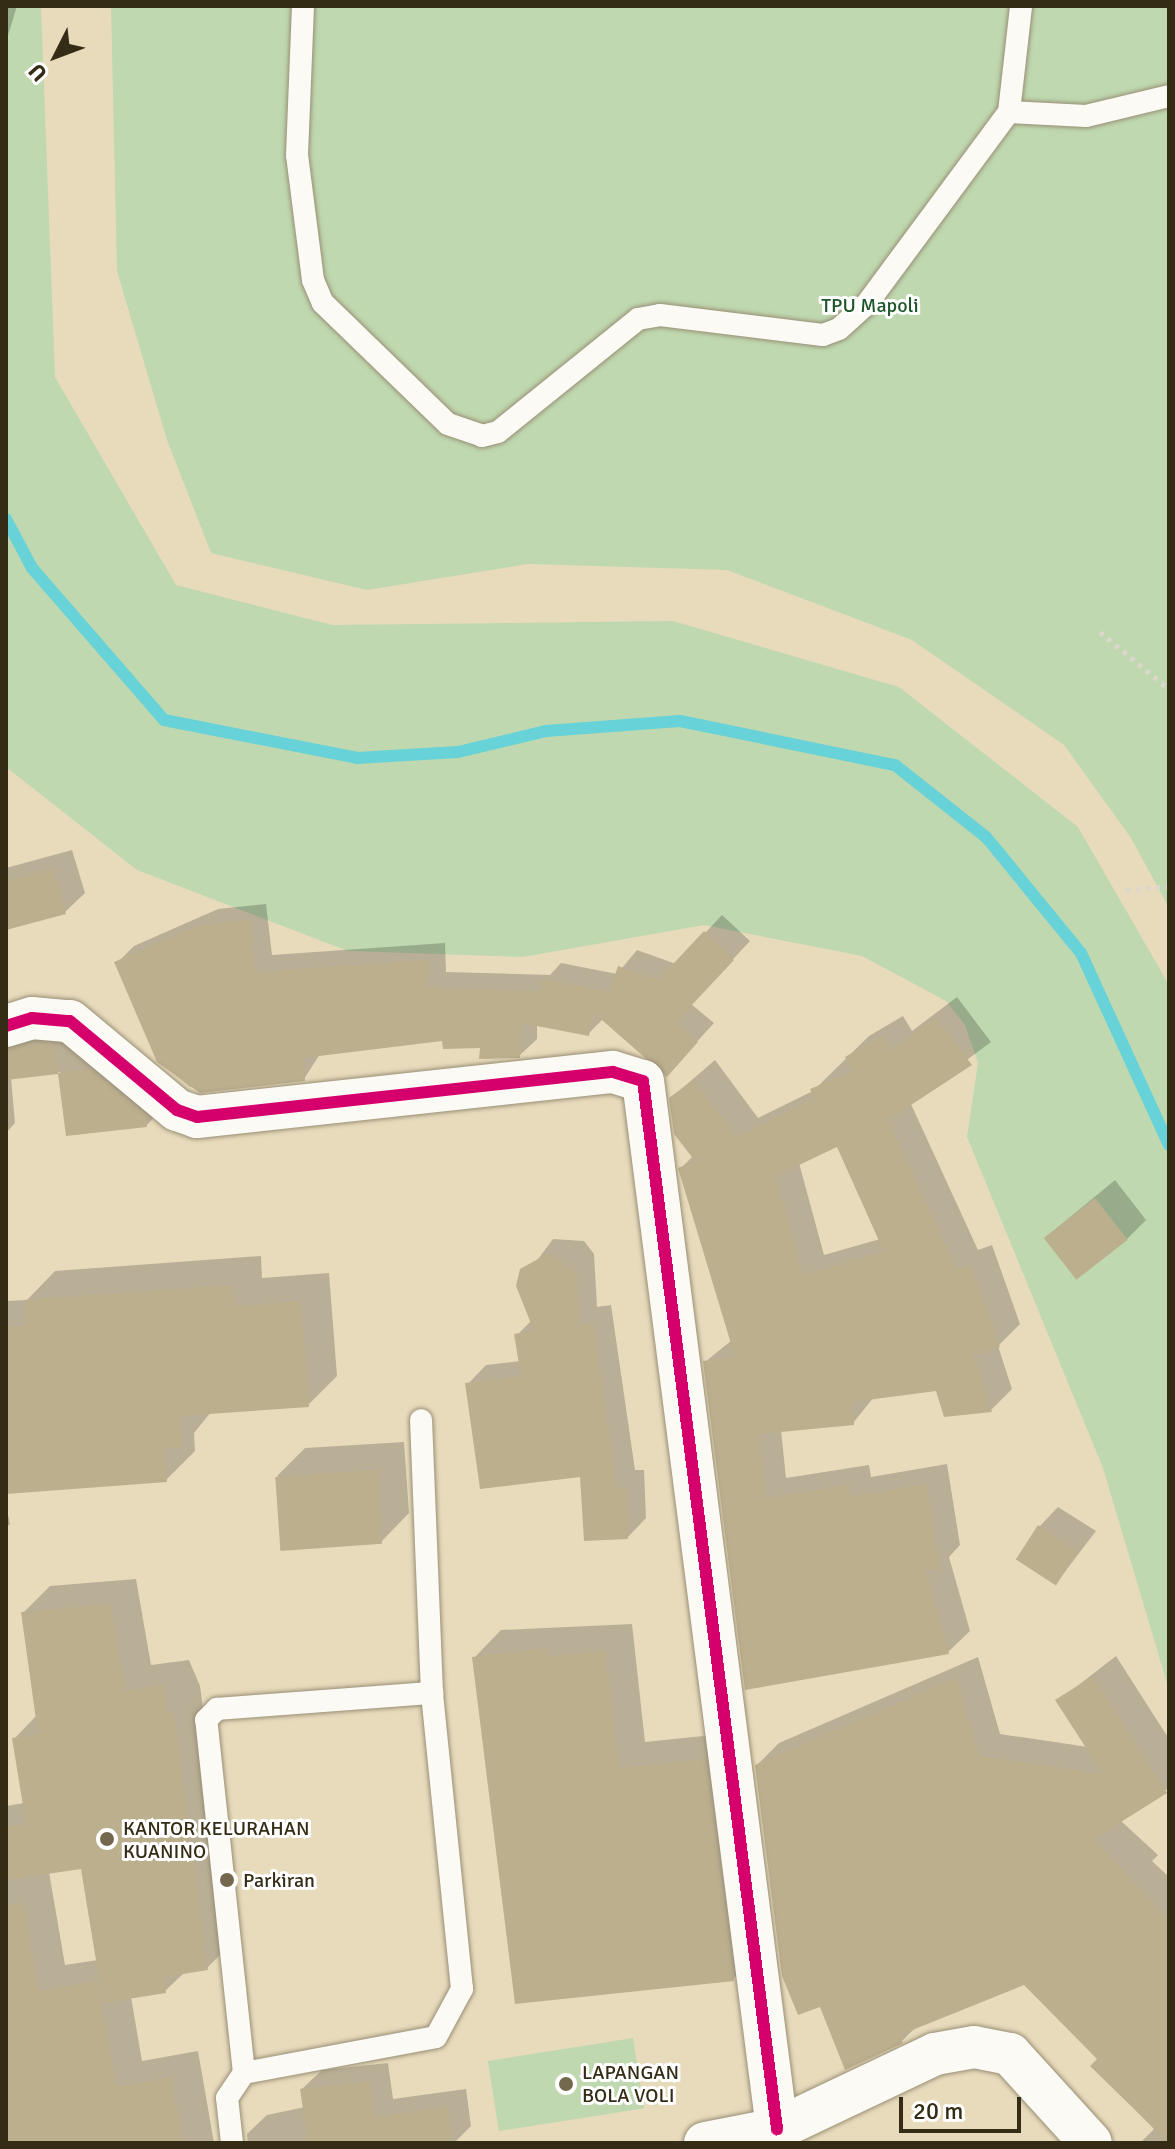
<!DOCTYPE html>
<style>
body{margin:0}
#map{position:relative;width:1175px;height:2149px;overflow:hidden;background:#e8dbbc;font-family:Signika,sans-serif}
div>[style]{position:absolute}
.green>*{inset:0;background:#bfd8af;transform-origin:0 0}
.shadow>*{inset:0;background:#0003}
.stream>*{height:12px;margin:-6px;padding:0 6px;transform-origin:6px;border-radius:6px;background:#67d2d7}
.building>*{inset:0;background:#bcaf8e;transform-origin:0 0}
.path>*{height:5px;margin-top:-2.5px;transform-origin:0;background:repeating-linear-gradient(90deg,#dbd7cc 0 4px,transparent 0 10px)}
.roads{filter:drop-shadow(0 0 2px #998f76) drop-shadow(0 0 2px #998f76)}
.lane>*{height:22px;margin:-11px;padding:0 11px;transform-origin:11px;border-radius:11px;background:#fcfaf5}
.street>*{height:42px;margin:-21px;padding:0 21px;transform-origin:21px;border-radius:21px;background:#fcfaf5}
.cycleway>*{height:12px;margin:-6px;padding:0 6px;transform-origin:6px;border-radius:6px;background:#d6006c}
.dots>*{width:22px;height:22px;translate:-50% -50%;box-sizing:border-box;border:4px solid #fff;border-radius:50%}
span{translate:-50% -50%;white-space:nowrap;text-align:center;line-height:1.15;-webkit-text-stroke:6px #fff;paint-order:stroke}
.park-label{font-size:20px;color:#1d5629}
.poi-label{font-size:20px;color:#352c15}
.left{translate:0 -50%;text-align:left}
.frame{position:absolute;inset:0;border:8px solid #352c15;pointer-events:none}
.north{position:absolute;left:16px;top:16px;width:80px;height:80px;-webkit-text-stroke:6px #fff;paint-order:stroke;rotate:228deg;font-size:22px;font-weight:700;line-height:32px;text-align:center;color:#352c15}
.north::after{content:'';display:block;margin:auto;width:28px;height:36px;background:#352c15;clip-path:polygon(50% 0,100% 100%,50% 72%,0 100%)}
.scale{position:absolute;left:899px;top:2097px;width:122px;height:36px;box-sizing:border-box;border:4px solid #352c15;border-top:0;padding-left:10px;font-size:24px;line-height:28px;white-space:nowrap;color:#352c15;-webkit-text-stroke:6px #fff;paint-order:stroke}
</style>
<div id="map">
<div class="green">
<i style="clip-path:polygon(6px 6px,41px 6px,55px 377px,176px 585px,332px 625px,673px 621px,899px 687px,1078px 827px,1169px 985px,1169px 1690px,1103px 1468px,967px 1137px,978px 1063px,965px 1025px,946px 1001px,862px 956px,704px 925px,523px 957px,348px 951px,137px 870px,6px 767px)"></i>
<i style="clip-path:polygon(111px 6px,1169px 6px,1169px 908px,1131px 838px,1064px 745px,912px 640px,727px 570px,528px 564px,367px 590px,211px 553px,167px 440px,117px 271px)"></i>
<i style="left:633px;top:2038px;width:71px;height:147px;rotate:81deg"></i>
</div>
<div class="shadow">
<i style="clip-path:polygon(6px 6px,17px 6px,6px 42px)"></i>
<i style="clip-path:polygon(72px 850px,85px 893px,65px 912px,6px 928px,6px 868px)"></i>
<i style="clip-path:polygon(266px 904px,272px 955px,445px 943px,446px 972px,550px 975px,561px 963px,617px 974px,637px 950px,676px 964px,722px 915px,750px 941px,691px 1004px,714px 1023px,683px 1057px,603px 1019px,588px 1034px,537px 1024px,537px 1039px,519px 1056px,444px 1038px,320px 1054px,304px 1079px,190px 1087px,159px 1061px,117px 963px,134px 946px,218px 909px)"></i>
<i style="clip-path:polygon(evenodd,957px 997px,991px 1042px,910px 1102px,978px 1250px,992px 1245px,1020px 1324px,998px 1346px,1012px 1389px,991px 1410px,937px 1389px,874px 1397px,853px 1423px,781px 1430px,786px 1478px,869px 1465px,871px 1477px,947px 1464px,960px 1545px,949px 1557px,970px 1631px,948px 1652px,747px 1688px,705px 1362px,732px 1340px,681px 1168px,693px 1156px,671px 1098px,715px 1060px,758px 1118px,813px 1091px,869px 1036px,903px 1016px,912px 1031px,957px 997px,838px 1145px,880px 1239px,824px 1255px,799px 1163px,838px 1145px)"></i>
<i style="clip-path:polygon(74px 1025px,77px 1054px,110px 1051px,165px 1106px,146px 1126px,67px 1134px,60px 1072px,11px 1078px,15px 1123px,6px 1133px,6px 1040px)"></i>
<i style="clip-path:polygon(1115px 1180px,1146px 1220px,1127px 1239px,1046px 1237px)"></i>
<i style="clip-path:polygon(553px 1239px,584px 1241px,594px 1254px,597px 1307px,611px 1305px,635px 1470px,644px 1470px,646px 1518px,628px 1537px,582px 1474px,468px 1384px,486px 1365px,521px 1361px,517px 1335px,532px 1320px,518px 1286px)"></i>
<i style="clip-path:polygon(261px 1256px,262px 1278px,329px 1273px,337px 1376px,308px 1405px,211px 1412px,194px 1433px,195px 1451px,166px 1480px,6px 1492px,6px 1301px,27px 1300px,55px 1271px)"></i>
<i style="clip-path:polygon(404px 1442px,409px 1513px,381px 1542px,277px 1476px,305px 1448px)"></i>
<i style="clip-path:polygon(6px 1506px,10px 1524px,6px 1528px)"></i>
<i style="clip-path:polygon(1058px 1507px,1096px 1531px,1057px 1582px,1039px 1527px)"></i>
<i style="clip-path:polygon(evenodd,136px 1579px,151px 1665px,189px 1660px,200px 1686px,234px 1941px,207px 1968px,185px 1972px,165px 1991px,131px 1997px,142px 2061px,198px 2051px,214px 2143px,6px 2143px,6px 1806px,24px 1803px,14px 1739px,37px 1715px,23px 1613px,50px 1586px,136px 1579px,83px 1867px,98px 1960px,65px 1965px,49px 1872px,83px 1867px)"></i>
<i style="clip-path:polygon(632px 1624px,645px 1742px,732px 1733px,760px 1952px,733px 1979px,474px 1658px,501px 1630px)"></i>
<i style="clip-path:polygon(1116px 1656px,1169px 1739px,1169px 1788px,1120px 1820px,1158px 1855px,1152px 1861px,1169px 1877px,1169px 2143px,1140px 2143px,1154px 2129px,1092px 2066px,1100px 2059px,1025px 1982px,916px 2027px,902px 2041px,757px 1765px,779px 1743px,978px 1657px,1000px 1734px,1088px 1747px,1058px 1701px)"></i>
<i style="clip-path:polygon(388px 2063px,393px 2099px,466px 2089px,471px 2126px,454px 2143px,248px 2143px,247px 2134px,267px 2115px,305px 2107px,302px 2089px,322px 2070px)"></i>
</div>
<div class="stream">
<i style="left:6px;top:519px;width:55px;rotate:62deg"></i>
<i style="left:32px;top:568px;width:201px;rotate:49deg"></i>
<i style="left:164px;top:720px;width:197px;rotate:11.1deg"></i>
<i style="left:357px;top:758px;width:101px;rotate:-3.4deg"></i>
<i style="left:458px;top:752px;width:90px;rotate:-13.4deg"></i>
<i style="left:546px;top:731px;width:134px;rotate:-4.3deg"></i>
<i style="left:680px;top:721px;width:219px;rotate:11.6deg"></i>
<i style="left:895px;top:765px;width:116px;rotate:38.4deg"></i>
<i style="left:986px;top:837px;width:150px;rotate:50.7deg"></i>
<i style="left:1081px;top:953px;width:211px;rotate:65.4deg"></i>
</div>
<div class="building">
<i style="clip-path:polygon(53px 868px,66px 914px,6px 930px,6px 881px)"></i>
<i style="clip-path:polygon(250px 920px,256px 972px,428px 960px,430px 988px,540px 991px,542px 979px,609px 992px,618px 966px,658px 980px,704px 931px,734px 960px,676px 1022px,698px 1042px,667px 1077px,594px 1013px,589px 1036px,521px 1023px,520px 1058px,479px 1059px,480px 1048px,443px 1049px,442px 1041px,303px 1058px,305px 1081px,200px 1093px,157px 1062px,114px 962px,199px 925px)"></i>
<i style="clip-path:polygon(evenodd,935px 1017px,972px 1065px,888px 1120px,957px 1270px,971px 1265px,1000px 1347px,974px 1356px,992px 1412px,944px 1417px,936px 1391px,852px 1402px,854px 1425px,759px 1434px,765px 1498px,848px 1485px,850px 1497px,926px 1484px,940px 1568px,926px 1571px,949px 1654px,745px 1690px,703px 1361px,735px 1357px,678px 1168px,695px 1161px,674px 1134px,669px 1098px,693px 1080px,736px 1137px,814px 1099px,810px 1089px,854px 1071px,845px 1057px,882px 1036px,891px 1051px,935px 1017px,837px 1147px,884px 1252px,803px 1275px,776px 1176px,837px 1147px)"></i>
<i style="clip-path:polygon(35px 1042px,55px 1044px,58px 1073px,91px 1069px,146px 1115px,147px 1127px,66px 1136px,58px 1074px,6px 1080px,6px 1049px)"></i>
<i style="left:1095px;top:1198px;width:53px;height:65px;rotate:52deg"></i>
<i style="clip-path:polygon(549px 1253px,576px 1273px,579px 1325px,593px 1323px,617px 1488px,626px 1488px,628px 1539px,584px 1541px,580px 1477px,480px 1489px,465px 1383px,521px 1376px,514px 1334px,534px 1331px,516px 1286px,520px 1269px)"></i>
<i style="clip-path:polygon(232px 1285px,234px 1307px,301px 1301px,309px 1407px,180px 1416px,183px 1447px,164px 1448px,167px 1482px,6px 1494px,6px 1327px,26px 1326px,24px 1300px)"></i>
<i style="left:377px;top:1470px;width:74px;height:102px;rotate:86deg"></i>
<i style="left:1038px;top:1525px;width:48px;height:41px;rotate:33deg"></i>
<i style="clip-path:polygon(110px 1604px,125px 1691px,163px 1685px,168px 1713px,174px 1712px,208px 1970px,164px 1977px,166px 1993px,103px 2003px,81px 1869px,6px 1880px,6px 1827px,26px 1824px,12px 1738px,38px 1734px,21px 1612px)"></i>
<i style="clip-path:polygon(546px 1648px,547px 1657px,605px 1650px,619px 1768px,705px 1759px,734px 1981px,515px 2004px,472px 1657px)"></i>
<i style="clip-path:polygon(1093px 1676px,1167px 1793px,1094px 1839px,1169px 1921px,1169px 2143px,1090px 2066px,1097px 2059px,1024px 1985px,900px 2035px,903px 2043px,845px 2070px,820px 2007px,798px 2015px,782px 1976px,755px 1765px,956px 1678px,979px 1756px,1103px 1774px,1055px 1700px)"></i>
<i style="clip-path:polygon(24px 1903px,38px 1991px,98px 1981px,116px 2087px,171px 2077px,183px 2143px,6px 2143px,6px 1905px)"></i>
<i style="clip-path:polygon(369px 2081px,375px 2117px,447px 2107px,452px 2143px,308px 2143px,300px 2089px)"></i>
</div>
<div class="path">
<i style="left:1100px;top:632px;width:89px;rotate:39.6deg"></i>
<i style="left:1126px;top:890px;width:43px;rotate:-5.3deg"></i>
</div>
<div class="roads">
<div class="lane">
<i style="left:303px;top:6px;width:149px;rotate:92.3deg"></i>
<i style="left:297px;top:155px;width:126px;rotate:82.7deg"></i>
<i style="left:313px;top:280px;width:25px;rotate:67deg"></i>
<i style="left:323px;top:303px;width:174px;rotate:44.1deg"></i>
<i style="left:448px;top:424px;width:36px;rotate:19deg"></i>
<i style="left:482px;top:436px;width:16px;rotate:-14deg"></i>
<i style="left:498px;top:432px;width:180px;rotate:-38.9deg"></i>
<i style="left:638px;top:319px;width:22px;rotate:-10deg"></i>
<i style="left:660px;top:315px;width:164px;rotate:7deg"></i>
<i style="left:823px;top:335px;width:17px;rotate:-21deg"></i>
<i style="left:839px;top:329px;width:36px;rotate:-42deg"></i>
<i style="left:866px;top:305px;width:240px;rotate:-53.5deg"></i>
<i style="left:1009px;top:112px;width:107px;rotate:-83.5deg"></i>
<i style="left:1009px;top:112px;width:77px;rotate:3deg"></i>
<i style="left:1086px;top:116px;width:85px;rotate:-13.5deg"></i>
<i style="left:244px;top:2073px;width:355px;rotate:-96.1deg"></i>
<i style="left:206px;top:1720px;width:16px;rotate:-45deg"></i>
<i style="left:217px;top:1709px;width:216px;rotate:-4.3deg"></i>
<i style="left:232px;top:2143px;width:45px;rotate:-96.3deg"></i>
<i style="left:227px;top:2098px;width:30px;rotate:-56deg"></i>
<i style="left:244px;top:2073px;width:195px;rotate:-10.6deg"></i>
<i style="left:436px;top:2037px;width:55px;rotate:-61.6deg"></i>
<i style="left:462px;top:1989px;width:298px;rotate:-95.8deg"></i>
<i style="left:432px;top:1693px;width:273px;rotate:-92.3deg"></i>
</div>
<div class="street">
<i style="left:6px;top:1026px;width:27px;rotate:-17deg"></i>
<i style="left:32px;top:1018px;width:38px;rotate:5deg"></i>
<i style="left:70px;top:1021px;width:139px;rotate:39.8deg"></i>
<i style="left:177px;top:1110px;width:21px;rotate:19deg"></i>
<i style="left:197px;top:1117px;width:418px;rotate:-6.2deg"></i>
<i style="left:613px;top:1072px;width:31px;rotate:17deg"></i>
<i style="left:643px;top:1081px;width:1057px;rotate:82.71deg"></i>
<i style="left:705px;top:2143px;width:73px;rotate:-11deg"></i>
<i style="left:777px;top:2129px;width:175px;rotate:-25.4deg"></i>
<i style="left:935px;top:2054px;width:40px;rotate:-10deg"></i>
<i style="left:974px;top:2047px;width:37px;rotate:11deg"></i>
<i style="left:1010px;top:2054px;width:120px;rotate:47.7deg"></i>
</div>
</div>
<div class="cycleway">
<i style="left:6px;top:1026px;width:27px;rotate:-17deg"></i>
<i style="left:32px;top:1018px;width:38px;rotate:5deg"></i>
<i style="left:70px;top:1021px;width:139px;rotate:39.8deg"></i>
<i style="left:177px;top:1110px;width:21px;rotate:19deg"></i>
<i style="left:197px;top:1117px;width:418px;rotate:-6.2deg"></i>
<i style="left:613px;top:1072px;width:31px;rotate:17deg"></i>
<i style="left:643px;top:1081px;width:1057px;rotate:82.71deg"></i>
</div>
<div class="dots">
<i style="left:107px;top:1839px;background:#74694f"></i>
<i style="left:227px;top:1880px;background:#74694f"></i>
<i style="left:566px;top:2084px;background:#74694f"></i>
</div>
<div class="park-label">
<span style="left:870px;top:305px">TPU Mapoli</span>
</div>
<div class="poi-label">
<span class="left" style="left:123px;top:1840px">KANTOR KELURAHAN<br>KUANINO</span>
<span class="left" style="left:243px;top:1880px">Parkiran</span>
<span class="left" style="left:582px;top:2084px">LAPANGAN<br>BOLA VOLI</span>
</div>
<div class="frame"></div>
<div class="north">U</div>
<div class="scale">20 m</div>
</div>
